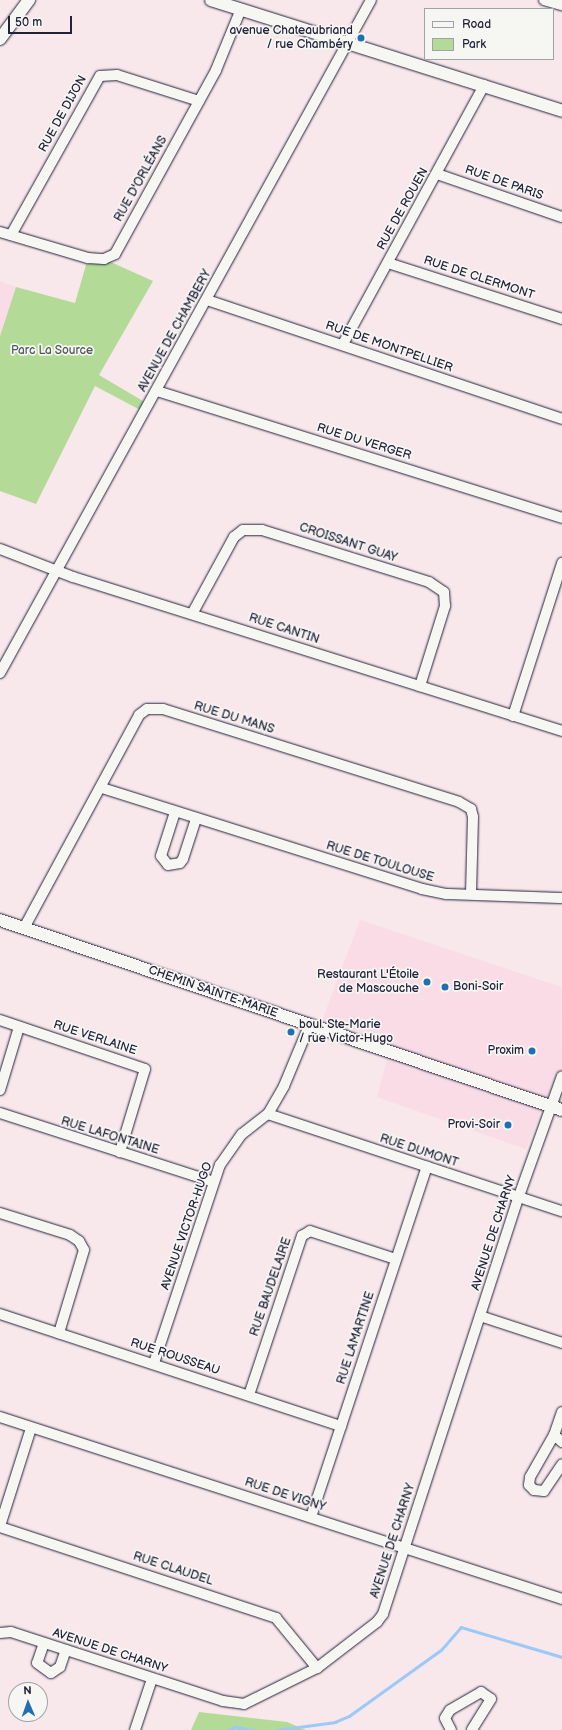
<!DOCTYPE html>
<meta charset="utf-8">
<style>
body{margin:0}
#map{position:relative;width:562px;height:1730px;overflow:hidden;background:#f8e7eb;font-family:"Balsamiq Sans",sans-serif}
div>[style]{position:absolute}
.built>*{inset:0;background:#f9dce6}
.green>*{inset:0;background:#b3db97}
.stream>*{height:2.5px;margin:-1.25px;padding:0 1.25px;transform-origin:1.25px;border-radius:1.25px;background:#9bcaf7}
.roads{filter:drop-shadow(0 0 1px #22223b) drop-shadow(0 0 1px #22223b)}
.minor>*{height:10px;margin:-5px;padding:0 5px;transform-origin:5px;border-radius:5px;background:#f6f6f2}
.tertiary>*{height:12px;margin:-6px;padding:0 6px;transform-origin:6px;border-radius:6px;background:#f6f6f2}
.dots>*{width:11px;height:11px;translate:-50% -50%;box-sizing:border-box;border:2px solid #f6f6f2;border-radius:50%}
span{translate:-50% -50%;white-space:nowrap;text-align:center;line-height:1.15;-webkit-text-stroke:3.5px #f6f6f2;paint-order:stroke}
.poi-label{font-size:12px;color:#22223b}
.right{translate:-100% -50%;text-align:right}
.left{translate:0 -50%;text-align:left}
.street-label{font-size:12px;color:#22223b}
.park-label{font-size:12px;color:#4e5a57}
.legend{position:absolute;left:424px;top:8px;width:130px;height:52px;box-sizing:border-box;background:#f6f6f2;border:1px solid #a1a1a9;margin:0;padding:5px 7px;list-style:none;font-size:12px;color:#22223b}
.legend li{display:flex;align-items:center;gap:8px;height:20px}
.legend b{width:20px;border:1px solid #a1a1a9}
.north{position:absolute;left:8px;top:1682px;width:40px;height:40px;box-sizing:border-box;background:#f6f6f2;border:1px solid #a1a1a9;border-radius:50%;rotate:358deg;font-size:11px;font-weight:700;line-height:16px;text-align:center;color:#22223b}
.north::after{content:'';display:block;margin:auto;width:14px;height:18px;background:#1f6fb2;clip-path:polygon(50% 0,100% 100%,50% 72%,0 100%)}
.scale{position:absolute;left:8px;top:16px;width:64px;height:18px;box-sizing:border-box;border:2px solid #22223b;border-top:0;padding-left:5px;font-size:12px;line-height:14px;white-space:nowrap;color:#22223b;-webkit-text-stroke:3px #f6f6f2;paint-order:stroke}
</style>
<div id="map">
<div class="built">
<i style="clip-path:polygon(0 281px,16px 287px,0 336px)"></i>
<i style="clip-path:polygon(360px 920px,561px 987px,562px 1104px,546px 1099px,526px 1149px,377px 1097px,392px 1041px,322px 1021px)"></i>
</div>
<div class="green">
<i style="clip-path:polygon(88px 258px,104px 259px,153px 281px,99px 375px,148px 404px,144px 412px,95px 386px,36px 504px,0 491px,0 336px,16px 287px,75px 303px)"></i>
<i style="clip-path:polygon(199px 1712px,287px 1722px,306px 1730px,191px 1730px)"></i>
</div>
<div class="stream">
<i style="left:228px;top:1730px;width:9px;rotate:-21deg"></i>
<i style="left:236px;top:1727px;width:18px;rotate:9deg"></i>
<i style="left:276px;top:1730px;width:60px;rotate:-7.7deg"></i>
<i style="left:335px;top:1722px;width:15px;rotate:-23deg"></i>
<i style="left:349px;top:1716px;width:113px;rotate:-35.7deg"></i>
<i style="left:441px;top:1650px;width:30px;rotate:-49deg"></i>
<i style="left:461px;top:1627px;width:105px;rotate:16.5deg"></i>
</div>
<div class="roads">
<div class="minor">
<i style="left:544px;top:0;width:19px;rotate:16deg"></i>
<i style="left:437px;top:174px;width:132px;rotate:19deg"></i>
<i style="left:0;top:232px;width:92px;rotate:16.5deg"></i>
<i style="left:88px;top:258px;width:16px;rotate:4deg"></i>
<i style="left:104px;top:259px;width:12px;rotate:-24deg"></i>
<i style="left:115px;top:254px;width:210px;rotate:-61.2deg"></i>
<i style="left:216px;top:70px;width:66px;rotate:-67.7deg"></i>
<i style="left:11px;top:235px;width:182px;rotate:-60.8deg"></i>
<i style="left:100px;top:76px;width:17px;rotate:-3deg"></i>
<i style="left:117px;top:75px;width:86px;rotate:17.6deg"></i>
<i style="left:388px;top:263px;width:183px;rotate:17.8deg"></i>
<i style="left:207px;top:300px;width:374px;rotate:18.5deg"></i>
<i style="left:343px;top:344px;width:295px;rotate:-61.4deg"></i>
<i style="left:157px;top:391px;width:424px;rotate:17.4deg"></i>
<i style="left:0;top:549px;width:78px;rotate:21deg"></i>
<i style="left:73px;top:577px;width:513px;rotate:17.48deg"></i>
<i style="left:192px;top:614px;width:88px;rotate:-61.4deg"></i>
<i style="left:234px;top:537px;width:11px;rotate:-38deg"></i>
<i style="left:243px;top:530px;width:19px"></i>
<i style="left:262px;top:530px;width:175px;rotate:17.3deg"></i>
<i style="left:429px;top:582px;width:18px;rotate:34deg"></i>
<i style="left:444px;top:592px;width:14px;rotate:86deg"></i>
<i style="left:445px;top:606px;width:84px;rotate:107.4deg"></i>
<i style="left:0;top:673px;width:768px;rotate:-61.13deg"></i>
<i style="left:513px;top:716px;width:161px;rotate:-72.2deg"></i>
<i style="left:102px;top:788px;width:336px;rotate:17.5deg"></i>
<i style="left:422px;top:889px;width:25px;rotate:12deg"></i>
<i style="left:446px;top:894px;width:116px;rotate:2deg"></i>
<i style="left:175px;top:812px;width:46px;rotate:107.7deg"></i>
<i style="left:161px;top:856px;width:11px;rotate:52deg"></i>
<i style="left:168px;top:865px;width:12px;rotate:-9deg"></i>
<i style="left:180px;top:863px;width:5px;rotate:-53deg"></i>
<i style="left:183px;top:859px;width:42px;rotate:-72deg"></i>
<i style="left:24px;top:928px;width:242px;rotate:-61.6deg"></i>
<i style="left:139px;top:715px;width:10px;rotate:-37deg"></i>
<i style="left:147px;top:709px;width:16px"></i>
<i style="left:163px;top:709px;width:310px;rotate:17.4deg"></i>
<i style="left:459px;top:802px;width:14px;rotate:30deg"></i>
<i style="left:471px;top:809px;width:8px;rotate:76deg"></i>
<i style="left:473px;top:817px;width:77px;rotate:91.5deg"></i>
<i style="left:0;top:1020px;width:153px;rotate:18.7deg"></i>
<i style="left:145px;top:1069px;width:87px;rotate:106.8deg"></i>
<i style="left:0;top:1090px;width:66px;rotate:-73.2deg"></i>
<i style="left:0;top:1113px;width:224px;rotate:17.9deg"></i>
<i style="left:268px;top:1114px;width:310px;rotate:18.3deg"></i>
<i style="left:0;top:1213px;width:73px;rotate:17.4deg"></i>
<i style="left:70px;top:1235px;width:11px;rotate:34deg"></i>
<i style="left:79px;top:1241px;width:10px;rotate:61deg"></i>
<i style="left:84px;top:1250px;width:87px;rotate:106.8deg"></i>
<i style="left:0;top:1314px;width:359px;rotate:18.2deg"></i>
<i style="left:480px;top:1316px;width:86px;rotate:18.2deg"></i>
<i style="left:154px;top:1363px;width:209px;rotate:-71.6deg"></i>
<i style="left:220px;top:1165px;width:38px;rotate:-55deg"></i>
<i style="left:242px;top:1134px;width:33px;rotate:-38deg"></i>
<i style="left:268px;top:1114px;width:32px;rotate:-60deg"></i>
<i style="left:284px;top:1086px;width:65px;rotate:-67.4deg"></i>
<i style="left:249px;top:1395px;width:168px;rotate:-71.6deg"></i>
<i style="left:302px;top:1236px;width:9px;rotate:-32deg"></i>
<i style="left:310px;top:1231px;width:89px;rotate:18.2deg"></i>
<i style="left:562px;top:1412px;width:24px;rotate:109deg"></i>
<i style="left:554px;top:1435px;width:48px;rotate:119.7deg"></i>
<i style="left:530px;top:1477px;width:8px;rotate:97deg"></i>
<i style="left:529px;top:1485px;width:7px;rotate:45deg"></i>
<i style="left:534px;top:1490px;width:10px;rotate:6deg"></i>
<i style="left:544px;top:1491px;width:32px;rotate:-56deg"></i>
<i style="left:0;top:1417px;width:591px;rotate:17.94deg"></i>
<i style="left:554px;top:1435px;width:11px;rotate:41deg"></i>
<i style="left:311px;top:1517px;width:369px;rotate:-71.7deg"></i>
<i style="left:0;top:1526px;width:103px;rotate:-72.4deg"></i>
<i style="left:0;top:1527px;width:291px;rotate:18.2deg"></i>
<i style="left:276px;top:1618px;width:65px;rotate:50.6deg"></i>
<i style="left:0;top:1633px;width:11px;rotate:-5deg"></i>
<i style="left:11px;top:1632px;width:223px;rotate:18deg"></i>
<i style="left:223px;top:1701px;width:21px;rotate:8deg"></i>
<i style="left:244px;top:1704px;width:81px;rotate:-26.3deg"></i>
<i style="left:317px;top:1668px;width:76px;rotate:-37.5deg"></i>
<i style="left:377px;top:1622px;width:10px;rotate:-53deg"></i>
<i style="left:383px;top:1614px;width:440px;rotate:-72deg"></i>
<i style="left:519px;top:1196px;width:127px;rotate:-70.3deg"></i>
<i style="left:44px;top:1643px;width:21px;rotate:109deg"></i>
<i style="left:37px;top:1663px;width:17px;rotate:36deg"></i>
<i style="left:51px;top:1673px;width:11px;rotate:-34deg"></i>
<i style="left:60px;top:1667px;width:18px;rotate:-71deg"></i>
<i style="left:135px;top:1730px;width:54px;rotate:-71.6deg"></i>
<i style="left:451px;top:1730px;width:13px;rotate:-117deg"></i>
<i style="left:445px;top:1718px;width:9px;rotate:-58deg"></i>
<i style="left:450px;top:1710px;width:36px;rotate:-30deg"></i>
<i style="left:481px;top:1692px;width:12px;rotate:35deg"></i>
<i style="left:491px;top:1699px;width:36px;rotate:122deg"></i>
</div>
<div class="tertiary">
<i style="left:211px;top:0;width:368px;rotate:17.5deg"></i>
<i style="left:0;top:39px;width:49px;rotate:-53.4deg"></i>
<i style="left:0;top:920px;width:593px;rotate:18.68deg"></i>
</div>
</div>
<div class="dots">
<i style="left:361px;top:38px;background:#1f6fb2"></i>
<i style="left:427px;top:982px;background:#1f6fb2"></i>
<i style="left:445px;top:987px;background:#1f6fb2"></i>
<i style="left:291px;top:1032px;background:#1f6fb2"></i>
<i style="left:532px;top:1051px;background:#1f6fb2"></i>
<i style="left:508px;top:1125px;background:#1f6fb2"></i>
</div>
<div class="poi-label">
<span class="right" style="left:353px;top:38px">avenue Chateaubriand<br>/ rue Chambéry</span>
<span class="right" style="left:419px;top:982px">Restaurant L'Étoile<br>de Mascouche</span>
<span class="left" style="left:453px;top:987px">Boni-Soir</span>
<span class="left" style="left:299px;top:1032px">boul. Ste-Marie<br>/ rue Victor-Hugo</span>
<span class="right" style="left:524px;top:1051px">Proxim</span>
<span class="right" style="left:500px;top:1125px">Provi-Soir</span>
</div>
<div class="street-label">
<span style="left:63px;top:114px;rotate:-61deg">RUE DE DIJON</span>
<span style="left:141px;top:179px;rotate:-61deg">RUE D'ORLÉANS</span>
<span style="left:504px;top:183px;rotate:19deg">RUE DE PARIS</span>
<span style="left:403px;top:209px;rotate:-61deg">RUE DE ROUEN</span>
<span style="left:479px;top:278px;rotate:18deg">RUE DE CLERMONT</span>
<span style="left:175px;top:331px;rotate:-61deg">AVENUE DE CHAMBERY</span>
<span style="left:389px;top:347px;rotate:19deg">RUE DE MONTPELLIER</span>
<span style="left:364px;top:442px;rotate:17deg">RUE DU VERGER</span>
<span style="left:348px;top:543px;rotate:18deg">CROISSANT GUAY</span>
<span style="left:284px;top:629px;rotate:18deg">RUE CANTIN</span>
<span style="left:234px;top:718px;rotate:17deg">RUE DU MANS</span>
<span style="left:380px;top:862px;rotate:17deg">RUE DE TOULOUSE</span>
<span style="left:213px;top:992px;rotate:19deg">CHEMIN SAINTE-MARIE</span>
<span style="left:95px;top:1038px;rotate:18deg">RUE VERLAINE</span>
<span style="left:110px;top:1136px;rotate:17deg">RUE LAFONTAINE</span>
<span style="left:419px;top:1151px;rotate:18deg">RUE DUMONT</span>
<span style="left:187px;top:1226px;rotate:-71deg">AVENUE VICTOR-HUGO</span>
<span style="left:494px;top:1233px;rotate:-72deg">AVENUE DE CHARNY</span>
<span style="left:271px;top:1287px;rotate:-71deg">RUE BAUDELAIRE</span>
<span style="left:356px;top:1338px;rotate:-72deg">RUE LAMARTINE</span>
<span style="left:175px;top:1357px;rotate:18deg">RUE ROUSSEAU</span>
<span style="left:285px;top:1495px;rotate:18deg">RUE DE VIGNY</span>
<span style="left:393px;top:1541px;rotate:-72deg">AVENUE DE CHARNY</span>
<span style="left:173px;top:1569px;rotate:18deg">RUE CLAUDEL</span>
<span style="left:110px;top:1651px;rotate:18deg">AVENUE DE CHARNY</span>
</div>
<div class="park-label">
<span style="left:52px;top:351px">Parc La Source</span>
</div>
<ul class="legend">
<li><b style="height:5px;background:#f6f6f2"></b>Road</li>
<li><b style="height:11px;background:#b3db97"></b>Park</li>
</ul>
<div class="north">N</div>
<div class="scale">50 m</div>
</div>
